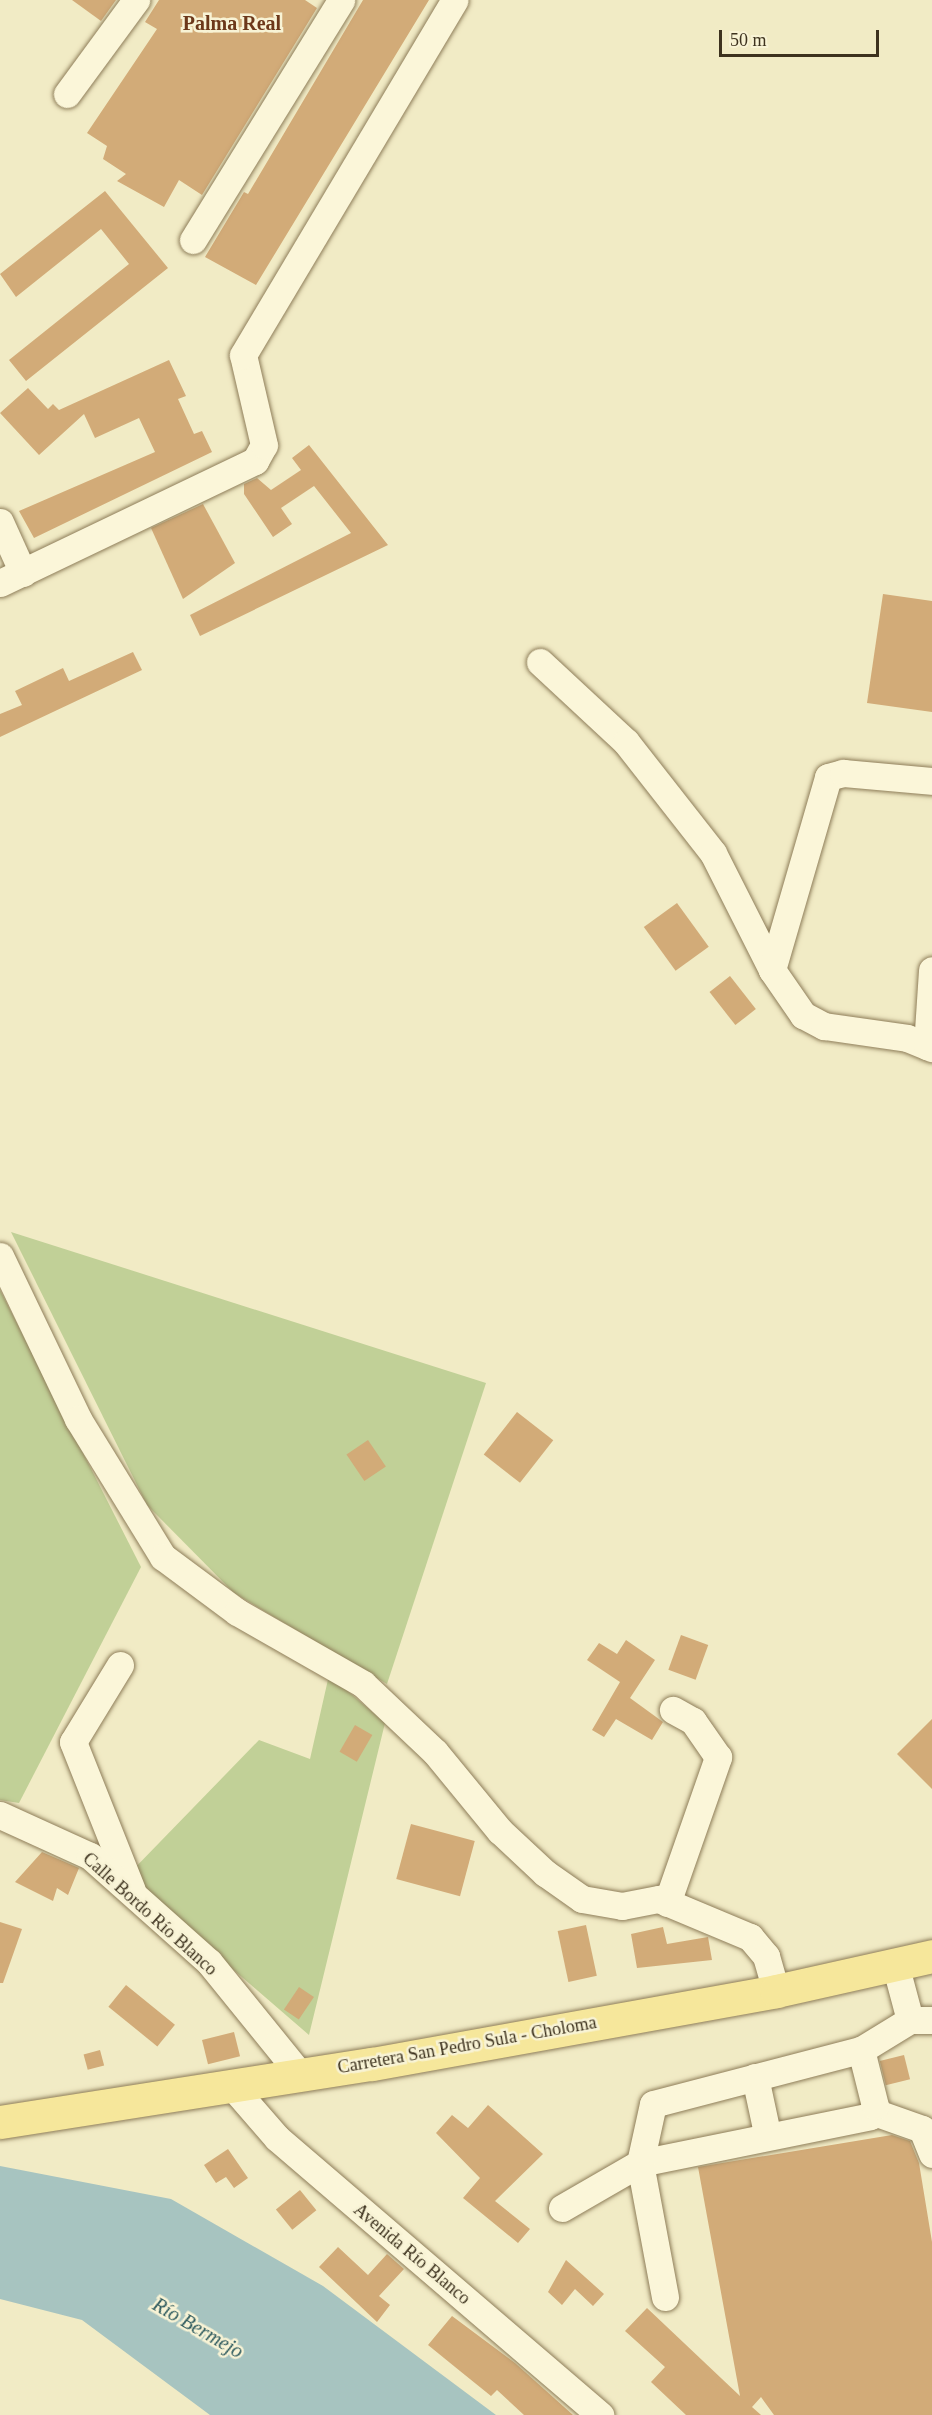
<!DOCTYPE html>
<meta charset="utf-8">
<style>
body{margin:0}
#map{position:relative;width:932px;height:2415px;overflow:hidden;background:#f1ebc5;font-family:Georgia,serif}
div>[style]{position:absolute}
.green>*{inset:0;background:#c1d097}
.water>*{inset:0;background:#a7c4c0}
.building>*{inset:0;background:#d2ab78;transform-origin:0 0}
.roads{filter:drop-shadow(0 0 2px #8e7d59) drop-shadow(0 0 2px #8e7d59)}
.minor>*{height:27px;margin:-13.5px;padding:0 13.5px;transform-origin:13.5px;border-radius:13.5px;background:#fbf6d9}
.major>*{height:33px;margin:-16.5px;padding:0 16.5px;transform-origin:16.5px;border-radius:16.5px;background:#f6e79b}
span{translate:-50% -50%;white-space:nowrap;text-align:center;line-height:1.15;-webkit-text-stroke:5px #f8f3d5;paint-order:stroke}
.street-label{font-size:18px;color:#3d321e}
.neighbourhood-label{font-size:20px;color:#6c381a;font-weight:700}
.water-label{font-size:20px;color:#2c595d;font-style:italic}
.scale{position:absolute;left:719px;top:30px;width:160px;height:27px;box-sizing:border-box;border:3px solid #3d321e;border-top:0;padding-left:8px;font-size:18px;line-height:21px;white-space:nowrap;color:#3d321e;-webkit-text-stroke:4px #f8f3d5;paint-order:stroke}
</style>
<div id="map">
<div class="green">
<i style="clip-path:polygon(11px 1232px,486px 1383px,387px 1684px,234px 1593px,147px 1505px)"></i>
<i style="clip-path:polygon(0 1290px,141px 1567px,19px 1803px,0 1800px)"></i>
<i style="clip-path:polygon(329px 1675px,385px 1723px,309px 2035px,126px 1877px,259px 1740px,310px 1759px)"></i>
</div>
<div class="water">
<i style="clip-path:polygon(0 2166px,171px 2199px,323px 2286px,496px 2415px,210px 2415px,82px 2320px,0 2299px)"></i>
</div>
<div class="building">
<i style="clip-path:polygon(72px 0,116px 0,101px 21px)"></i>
<i style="clip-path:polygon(159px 0,305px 0,317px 8px,202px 195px,179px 180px,164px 207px,117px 181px,126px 174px,103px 159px,107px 146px,87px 133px,157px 29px,145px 22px)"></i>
<i style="clip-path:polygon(363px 0,429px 0,256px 285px,205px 257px,244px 192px,248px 194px)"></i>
<i style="clip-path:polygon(105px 191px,168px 268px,26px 381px,9px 360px,129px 264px,101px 229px,16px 297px,0 274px)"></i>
<i style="clip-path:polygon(169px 360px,186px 396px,178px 399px,194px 434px,202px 431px,212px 452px,34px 538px,19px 511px,155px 452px,139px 418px,95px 438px,84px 414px,39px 455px,0 413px,28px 388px,48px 409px,53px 404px,59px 410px)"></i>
<i style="clip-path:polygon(309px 445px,388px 545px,200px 636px,190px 615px,351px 533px,314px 486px,281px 508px,292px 524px,273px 537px,244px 494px,244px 484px,257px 478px,271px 490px,301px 470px,292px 458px)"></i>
<i style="clip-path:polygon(203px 504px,235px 563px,183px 599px,151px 528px)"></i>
<i style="clip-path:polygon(883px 594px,932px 601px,932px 712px,867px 703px)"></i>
<i style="clip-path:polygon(133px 652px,142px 670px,0 737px,0 714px,22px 705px,15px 691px,63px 668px,69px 681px)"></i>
<i style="left:677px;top:903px;width:54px;height:41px;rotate:54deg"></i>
<i style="left:730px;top:976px;width:42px;height:26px;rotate:52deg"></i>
<i style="left:517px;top:1412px;width:46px;height:54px;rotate:38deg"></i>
<i style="left:368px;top:1440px;width:32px;height:26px;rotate:56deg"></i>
<i style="left:681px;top:1635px;width:29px;height:37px;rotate:20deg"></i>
<i style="clip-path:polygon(626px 1640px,655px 1660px,630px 1698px,663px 1722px,652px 1740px,616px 1719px,604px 1737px,592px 1730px,620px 1682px,587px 1660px,599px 1643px,617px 1654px)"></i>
<i style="clip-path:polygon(932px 1719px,932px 1789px,897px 1754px)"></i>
<i style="left:355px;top:1725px;width:20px;height:31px;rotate:30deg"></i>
<i style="left:411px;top:1824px;width:66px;height:57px;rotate:15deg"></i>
<i style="clip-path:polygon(42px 1852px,79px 1868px,68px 1895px,57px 1888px,53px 1901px,15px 1882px)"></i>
<i style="clip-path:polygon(0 1922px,22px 1929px,3px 1983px,0 1983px)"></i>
<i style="left:586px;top:1925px;width:52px;height:29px;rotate:78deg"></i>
<i style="clip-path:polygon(663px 1927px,667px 1944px,708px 1937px,712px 1960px,637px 1968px,631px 1934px)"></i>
<i style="left:126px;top:1985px;width:63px;height:28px;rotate:39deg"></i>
<i style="left:299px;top:1987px;width:18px;height:27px;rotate:34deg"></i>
<i style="left:234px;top:2032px;width:25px;height:33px;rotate:76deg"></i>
<i style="left:100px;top:2050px;width:16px;height:17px;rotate:75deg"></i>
<i style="left:904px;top:2055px;width:25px;height:25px;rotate:76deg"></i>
<i style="clip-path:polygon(488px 2105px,543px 2154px,495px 2201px,530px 2229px,518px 2243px,463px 2198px,480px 2178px,436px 2133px,452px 2115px,468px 2128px)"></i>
<i style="clip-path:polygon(892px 2135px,910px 2141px,919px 2163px,932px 2242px,932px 2415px,774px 2415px,761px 2397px,752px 2407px,761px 2415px,686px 2415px,651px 2382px,665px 2367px,625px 2331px,647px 2308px,740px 2396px,698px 2167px)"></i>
<i style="clip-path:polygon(228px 2149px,248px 2178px,234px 2188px,226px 2177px,216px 2183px,204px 2165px)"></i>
<i style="left:300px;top:2190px;width:26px;height:31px;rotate:51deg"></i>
<i style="clip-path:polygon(338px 2247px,368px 2275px,387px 2254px,404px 2269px,379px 2296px,390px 2305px,377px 2322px,319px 2267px)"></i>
<i style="clip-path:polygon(566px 2260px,604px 2294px,593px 2306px,575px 2289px,562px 2305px,548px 2292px)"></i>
<i style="clip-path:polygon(452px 2316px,515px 2363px,573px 2415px,524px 2415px,497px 2390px,491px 2396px,460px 2371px,428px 2345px)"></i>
</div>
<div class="roads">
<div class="minor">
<i style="left:67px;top:94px;width:117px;rotate:-53.7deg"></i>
<i style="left:193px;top:240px;width:282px;rotate:-58.3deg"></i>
<i style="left:0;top:522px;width:56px;rotate:65.7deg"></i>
<i style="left:0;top:583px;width:283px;rotate:-25.6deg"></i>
<i style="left:255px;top:461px;width:18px;rotate:-61deg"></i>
<i style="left:264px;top:445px;width:92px;rotate:-103.1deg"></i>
<i style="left:243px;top:355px;width:413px;rotate:-59.2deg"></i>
<i style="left:540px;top:662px;width:117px;rotate:42.9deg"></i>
<i style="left:626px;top:742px;width:141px;rotate:51.9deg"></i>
<i style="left:713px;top:853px;width:131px;rotate:63.2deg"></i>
<i style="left:772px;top:970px;width:55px;rotate:55.4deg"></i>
<i style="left:803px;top:1015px;width:24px;rotate:28deg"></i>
<i style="left:824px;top:1026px;width:84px;rotate:8.2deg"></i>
<i style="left:907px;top:1038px;width:27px;rotate:22deg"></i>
<i style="left:772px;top:970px;width:201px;rotate:-73.8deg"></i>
<i style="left:828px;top:777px;width:16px;rotate:-15deg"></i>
<i style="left:843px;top:773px;width:89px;rotate:5.1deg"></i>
<i style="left:927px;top:1046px;width:76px;rotate:-86.2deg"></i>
<i style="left:0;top:1256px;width:181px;rotate:64.4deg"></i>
<i style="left:78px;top:1419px;width:162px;rotate:58.4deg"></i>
<i style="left:163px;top:1557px;width:92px;rotate:36.6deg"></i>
<i style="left:237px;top:1612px;width:145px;rotate:29.7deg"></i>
<i style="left:363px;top:1684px;width:99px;rotate:43.4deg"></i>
<i style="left:435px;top:1752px;width:102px;rotate:50.6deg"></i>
<i style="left:500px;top:1831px;width:62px;rotate:43deg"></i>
<i style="left:545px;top:1873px;width:45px;rotate:35.1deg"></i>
<i style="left:582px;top:1899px;width:41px;rotate:9.9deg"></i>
<i style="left:622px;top:1906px;width:38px;rotate:-11deg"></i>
<i style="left:659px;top:1899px;width:99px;rotate:22.7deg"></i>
<i style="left:750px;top:1937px;width:25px;rotate:50deg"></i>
<i style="left:766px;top:1956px;width:36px;rotate:74deg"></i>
<i style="left:120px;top:1665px;width:90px;rotate:121.4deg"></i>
<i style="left:73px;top:1742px;width:159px;rotate:68.3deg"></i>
<i style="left:0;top:1815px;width:99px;rotate:24.5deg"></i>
<i style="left:90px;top:1856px;width:159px;rotate:41.7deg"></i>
<i style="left:209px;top:1962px;width:141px;rotate:51deg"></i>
<i style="left:667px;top:1903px;width:155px;rotate:-70.7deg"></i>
<i style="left:718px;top:1757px;width:44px;rotate:-124.8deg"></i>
<i style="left:693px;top:1721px;width:23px;rotate:-151deg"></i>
<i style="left:895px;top:1964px;width:58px;rotate:75deg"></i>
<i style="left:910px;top:2020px;width:22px"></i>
<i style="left:755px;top:2077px;width:57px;rotate:77.9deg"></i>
<i style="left:231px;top:2085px;width:70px;rotate:49deg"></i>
<i style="left:277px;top:2138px;width:426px;rotate:40.6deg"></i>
<i style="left:874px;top:2112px;width:51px;rotate:19.5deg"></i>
<i style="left:922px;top:2129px;width:27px;rotate:68deg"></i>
<i style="left:562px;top:2208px;width:90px;rotate:-30deg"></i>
<i style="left:640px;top:2163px;width:235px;rotate:-11.5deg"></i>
<i style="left:870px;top:2116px;width:11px;rotate:-63deg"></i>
<i style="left:875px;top:2106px;width:58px;rotate:-104deg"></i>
<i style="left:665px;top:2297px;width:136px;rotate:-100.6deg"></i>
<i style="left:640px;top:2163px;width:60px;rotate:-77.6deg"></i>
<i style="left:653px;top:2104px;width:215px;rotate:-14.6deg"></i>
<i style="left:861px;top:2050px;width:57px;rotate:-31.5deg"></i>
</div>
<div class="major">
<i style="left:0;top:2122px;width:376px;rotate:-8.9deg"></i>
<i style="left:372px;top:2064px;width:411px;rotate:-10.2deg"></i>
<i style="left:776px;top:1991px;width:160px;rotate:-12.6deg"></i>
</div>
</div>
<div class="street-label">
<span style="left:150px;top:1914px;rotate:42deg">Calle Bordo Río Blanco</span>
<span style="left:467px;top:2045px;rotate:-10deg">Carretera San Pedro Sula - Choloma</span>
<span style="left:412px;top:2254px;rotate:40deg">Avenida Río Blanco</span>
</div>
<div class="neighbourhood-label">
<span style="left:232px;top:23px">Palma Real</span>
</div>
<div class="water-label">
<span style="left:198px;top:2328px;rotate:30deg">Río Bermejo</span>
</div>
<div class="scale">50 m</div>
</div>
